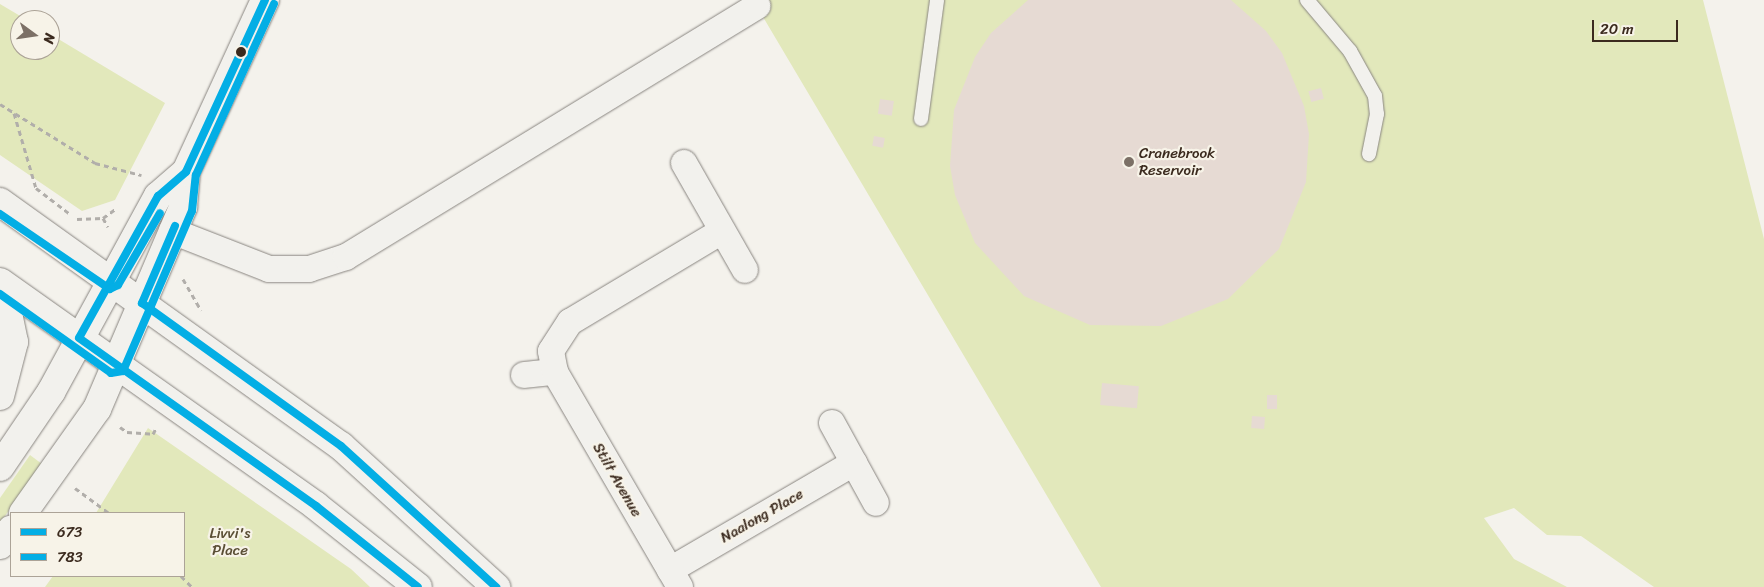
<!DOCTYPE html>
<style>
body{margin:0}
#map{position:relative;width:1764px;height:587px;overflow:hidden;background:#f4f2ec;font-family:Sriracha,sans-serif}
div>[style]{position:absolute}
.green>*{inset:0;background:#e2e8bb}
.building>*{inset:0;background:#e6dad3;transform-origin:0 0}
.path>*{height:3px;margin-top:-1.5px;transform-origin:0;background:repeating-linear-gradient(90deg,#b1aeaa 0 5px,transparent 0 9px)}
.roads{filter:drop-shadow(0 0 1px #898580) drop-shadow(0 0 1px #898580)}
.lane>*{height:14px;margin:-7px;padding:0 7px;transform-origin:7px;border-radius:7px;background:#f2f1ed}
.street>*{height:26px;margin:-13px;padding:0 13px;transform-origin:13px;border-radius:13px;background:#f2f1ed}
.secondary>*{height:28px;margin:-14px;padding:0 14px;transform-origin:14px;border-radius:14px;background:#f2f1ed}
.highway>*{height:28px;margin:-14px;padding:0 14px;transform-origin:14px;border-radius:14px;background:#f2f1ed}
.bus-1>*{height:8px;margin:-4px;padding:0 4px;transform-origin:4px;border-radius:4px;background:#03aee5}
.bus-2>*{height:8px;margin:-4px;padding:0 4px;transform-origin:4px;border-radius:4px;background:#03aee5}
.dots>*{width:14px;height:14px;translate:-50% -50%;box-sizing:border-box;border:2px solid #f7f3e8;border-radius:50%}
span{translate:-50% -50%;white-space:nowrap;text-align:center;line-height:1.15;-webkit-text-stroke:4.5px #f7f3e8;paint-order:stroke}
.poi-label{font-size:15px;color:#3b2a1e}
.left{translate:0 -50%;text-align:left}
.street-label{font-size:15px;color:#3b2a1e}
.park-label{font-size:15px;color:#5a4e35}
.legend{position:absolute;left:10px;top:512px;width:175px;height:65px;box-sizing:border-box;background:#f7f3e8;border:1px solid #aca397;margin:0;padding:6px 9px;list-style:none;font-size:15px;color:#3b2a1e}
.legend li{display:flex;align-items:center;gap:10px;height:25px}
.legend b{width:25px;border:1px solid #aca397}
.north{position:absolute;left:10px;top:10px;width:50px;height:50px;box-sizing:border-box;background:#f7f3e8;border:1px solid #aca397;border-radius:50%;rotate:104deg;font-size:14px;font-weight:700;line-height:20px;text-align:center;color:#3b2a1e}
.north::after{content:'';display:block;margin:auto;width:18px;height:22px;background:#7c7066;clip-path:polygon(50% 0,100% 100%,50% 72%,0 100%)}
.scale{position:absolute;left:1592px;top:20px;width:86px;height:22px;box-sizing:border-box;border:2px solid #3b2a1e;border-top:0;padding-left:6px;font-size:15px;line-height:18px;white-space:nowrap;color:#3b2a1e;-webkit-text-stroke:4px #f7f3e8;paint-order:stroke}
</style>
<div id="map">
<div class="green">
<i style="clip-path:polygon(753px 0,1703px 0,1764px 239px,1764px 587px,1654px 587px,1581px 536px,1547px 535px,1514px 508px,1484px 518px,1514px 559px,1567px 587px,1101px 587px)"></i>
<i style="clip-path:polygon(0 4px,27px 20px,20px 20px,20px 50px,50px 50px,50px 34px,165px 103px,115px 200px,82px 211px,0 155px)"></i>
<i style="clip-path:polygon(148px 428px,351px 569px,370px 587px,45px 587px,53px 576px,184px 576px,184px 513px,96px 513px)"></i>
<i style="clip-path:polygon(30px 455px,42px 464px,0 523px,0 498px)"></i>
</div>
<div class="building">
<i style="clip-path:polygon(1028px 0,1231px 0,1266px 31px,1282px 53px,1304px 106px,1309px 134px,1306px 182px,1279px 249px,1228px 299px,1161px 326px,1090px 325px,1024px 296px,975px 243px,955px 195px,950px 166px,954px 110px,975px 57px,991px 33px)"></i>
<i style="left:1321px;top:88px;width:11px;height:13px;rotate:75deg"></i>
<i style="left:880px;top:99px;width:14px;height:15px;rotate:8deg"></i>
<i style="left:874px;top:136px;width:11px;height:10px;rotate:10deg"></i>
<i style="left:1102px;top:383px;width:37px;height:22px;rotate:5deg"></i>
<i style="left:1267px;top:395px;width:10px;height:14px"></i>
<i style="left:1252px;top:416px;width:13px;height:12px;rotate:4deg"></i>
</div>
<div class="path">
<i style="left:0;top:104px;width:112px;rotate:31.8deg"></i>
<i style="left:95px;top:163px;width:48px;rotate:14.6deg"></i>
<i style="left:14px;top:113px;width:78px;rotate:73.7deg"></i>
<i style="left:36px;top:188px;width:43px;rotate:37.4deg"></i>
<i style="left:103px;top:218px;width:10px;rotate:61deg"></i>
<i style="left:77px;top:219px;width:26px;rotate:-2deg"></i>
<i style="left:103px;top:218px;width:17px;rotate:-36deg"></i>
<i style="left:183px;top:279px;width:36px;rotate:60deg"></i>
<i style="left:120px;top:427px;width:9px;rotate:36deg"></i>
<i style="left:127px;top:432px;width:26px;rotate:4deg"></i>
<i style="left:153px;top:434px;width:7px;rotate:-63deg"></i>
<i style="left:75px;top:488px;width:42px;rotate:36.3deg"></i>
<i style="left:181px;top:576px;width:16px;rotate:45deg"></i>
</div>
<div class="roads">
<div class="lane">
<i style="left:1307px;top:0;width:67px;rotate:49.9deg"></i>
<i style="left:1350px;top:51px;width:51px;rotate:60.9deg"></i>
<i style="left:1375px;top:96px;width:18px;rotate:84deg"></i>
<i style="left:1377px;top:114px;width:41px;rotate:101.3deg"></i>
<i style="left:921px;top:119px;width:120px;rotate:-82.3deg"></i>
</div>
<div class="street">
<i style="left:684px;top:163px;width:123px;rotate:60.3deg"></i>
<i style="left:172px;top:231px;width:104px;rotate:21.4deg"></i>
<i style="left:269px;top:269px;width:40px"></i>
<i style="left:309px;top:269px;width:39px;rotate:-18deg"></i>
<i style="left:346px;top:257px;width:482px;rotate:-31.4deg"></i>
<i style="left:524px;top:375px;width:31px;rotate:-6deg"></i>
<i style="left:832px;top:423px;width:91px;rotate:61.2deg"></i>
<i style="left:670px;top:570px;width:213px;rotate:-30.2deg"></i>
<i style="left:680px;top:587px;width:249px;rotate:-120.2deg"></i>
<i style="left:555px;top:372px;width:21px;rotate:-101deg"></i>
<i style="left:551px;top:351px;width:35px;rotate:-57deg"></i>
<i style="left:570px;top:322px;width:177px;rotate:-30.9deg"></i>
</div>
<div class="secondary">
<i style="left:0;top:467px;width:91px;rotate:-55.8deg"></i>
<i style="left:51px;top:392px;width:223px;rotate:-61.4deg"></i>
<i style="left:158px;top:196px;width:37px;rotate:-41deg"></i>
<i style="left:23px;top:513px;width:128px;rotate:-54.6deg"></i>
<i style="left:97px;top:409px;width:220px;rotate:-66.9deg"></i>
<i style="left:183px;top:207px;width:35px;rotate:-85deg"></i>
<i style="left:186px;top:172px;width:189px;rotate:-65.3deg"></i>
<i style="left:0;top:545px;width:19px;rotate:-54deg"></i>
</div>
<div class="highway">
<i style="left:0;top:202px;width:419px;rotate:35.6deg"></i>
<i style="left:341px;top:446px;width:210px;rotate:42.3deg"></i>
<i style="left:0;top:282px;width:387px;rotate:35.3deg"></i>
<i style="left:316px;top:506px;width:130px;rotate:38.5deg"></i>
<i style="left:0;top:396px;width:56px;rotate:-75.5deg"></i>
<i style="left:14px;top:342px;width:59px;rotate:-101.7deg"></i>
</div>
</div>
<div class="bus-1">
<i style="left:265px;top:0;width:189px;rotate:114.7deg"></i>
<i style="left:186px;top:172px;width:37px;rotate:139deg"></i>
<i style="left:158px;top:196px;width:162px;rotate:119.1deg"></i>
<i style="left:79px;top:338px;width:291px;rotate:35.3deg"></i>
<i style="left:316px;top:506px;width:130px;rotate:38.5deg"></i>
<i style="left:175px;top:226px;width:84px;rotate:113.2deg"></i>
<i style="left:142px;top:303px;width:245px;rotate:35.7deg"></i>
<i style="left:341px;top:446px;width:210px;rotate:42.3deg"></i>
</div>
<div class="bus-2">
<i style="left:0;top:214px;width:133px;rotate:34.3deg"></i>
<i style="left:110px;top:289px;width:9px;rotate:-27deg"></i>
<i style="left:118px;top:285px;width:83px;rotate:-59.7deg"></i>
<i style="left:0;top:294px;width:136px;rotate:35.4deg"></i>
<i style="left:111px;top:373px;width:12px;rotate:-9deg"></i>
<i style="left:123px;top:371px;width:174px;rotate:-66.7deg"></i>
<i style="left:192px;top:211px;width:36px;rotate:-84deg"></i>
<i style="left:196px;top:175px;width:188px;rotate:-65.5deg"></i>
</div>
<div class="dots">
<i style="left:241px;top:52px;background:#3b2a1e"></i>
<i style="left:1129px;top:162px;background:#7c7066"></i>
</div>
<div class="poi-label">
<span class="left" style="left:1139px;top:162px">Cranebrook<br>Reservoir</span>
</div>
<div class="street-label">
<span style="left:617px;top:480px;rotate:60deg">Stilt Avenue</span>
<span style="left:762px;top:516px;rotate:-30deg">Naalong Place</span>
</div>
<div class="park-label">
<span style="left:230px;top:542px">Livvi's<br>Place</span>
</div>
<ul class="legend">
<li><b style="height:6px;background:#03aee5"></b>673</li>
<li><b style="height:6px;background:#03aee5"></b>783</li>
</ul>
<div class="north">N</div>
<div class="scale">20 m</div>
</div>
